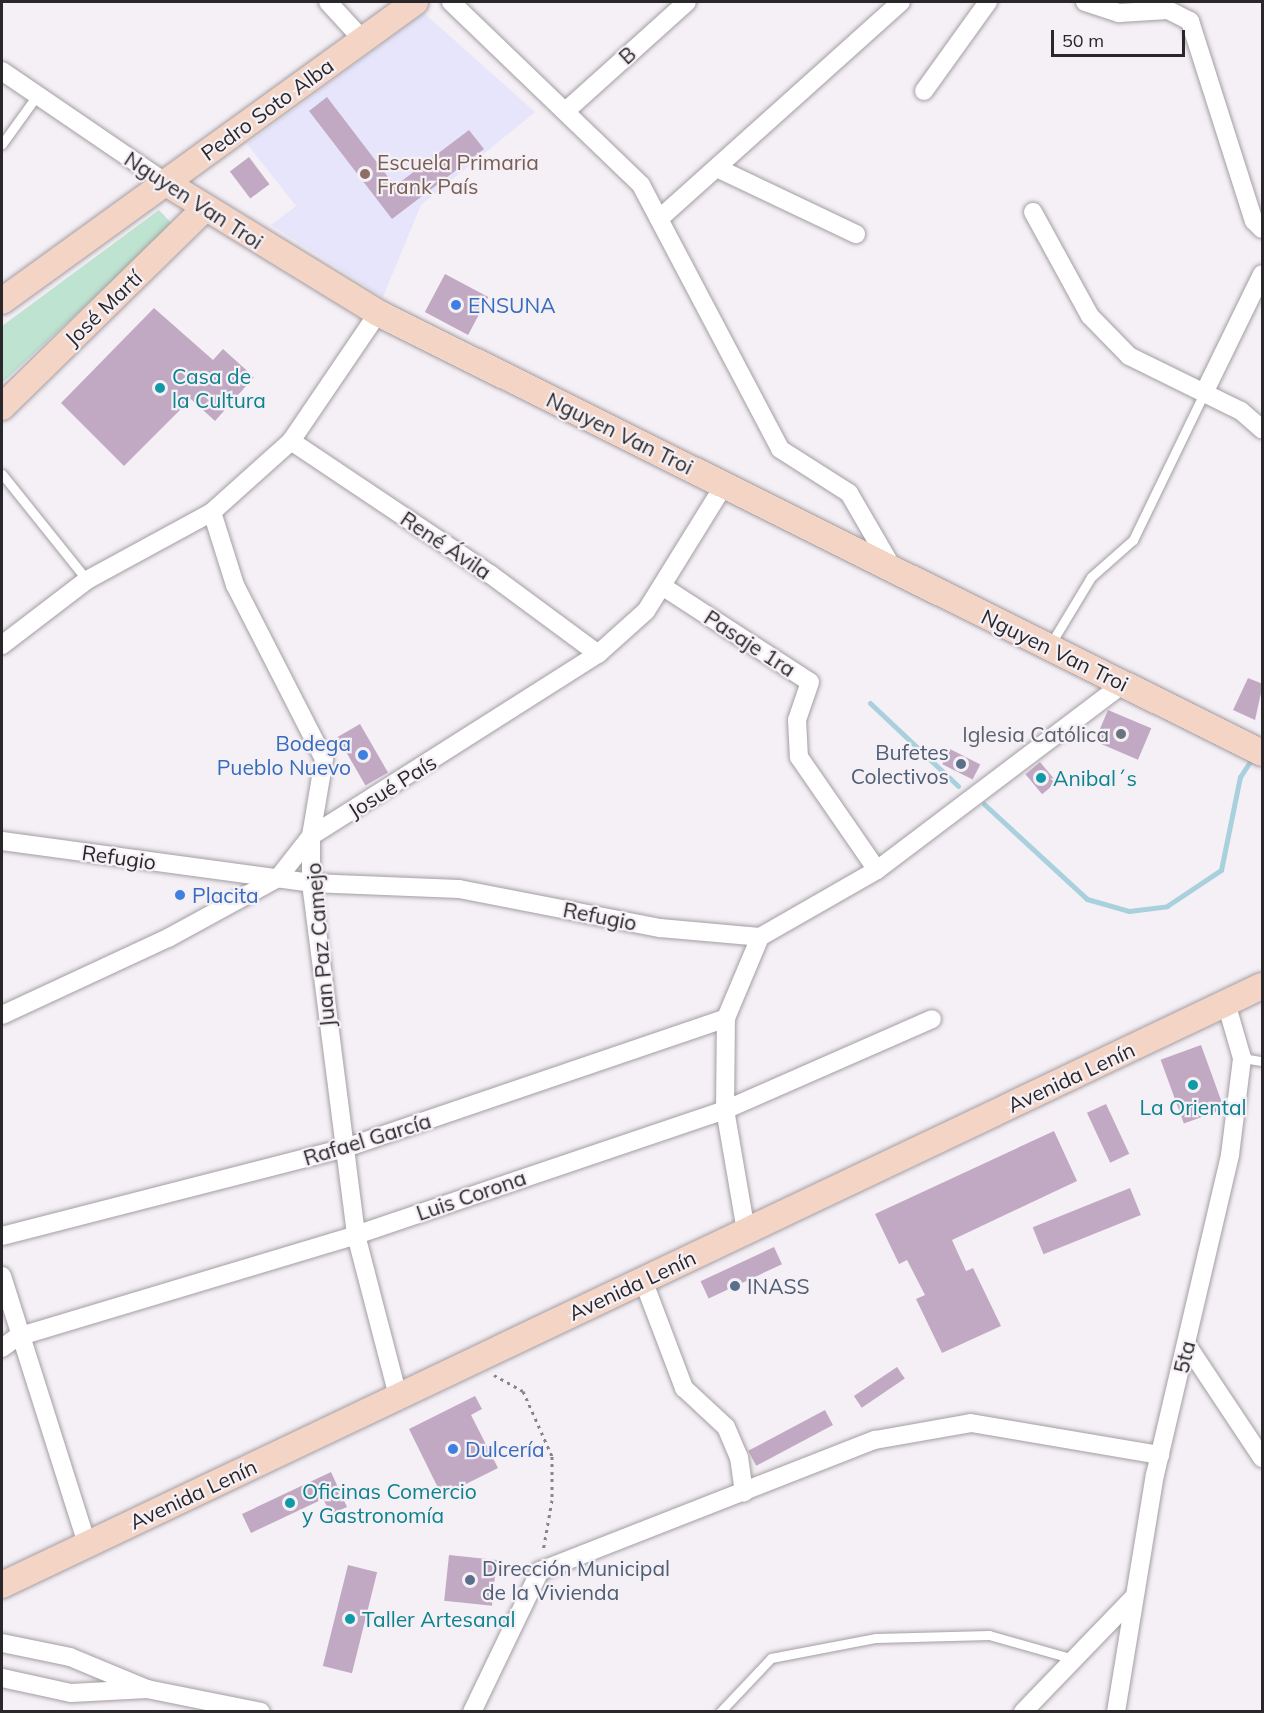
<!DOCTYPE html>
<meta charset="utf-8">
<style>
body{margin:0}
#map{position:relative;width:1264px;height:1713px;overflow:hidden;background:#f5f0f5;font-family:Mulish,sans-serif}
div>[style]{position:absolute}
.education>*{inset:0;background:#e7e5fb}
.green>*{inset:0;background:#bee3d0}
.stream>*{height:5px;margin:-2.5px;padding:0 2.5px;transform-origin:2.5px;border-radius:2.5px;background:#a8d0dd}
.building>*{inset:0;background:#c2a9c3;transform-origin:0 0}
.path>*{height:3px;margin-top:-1.5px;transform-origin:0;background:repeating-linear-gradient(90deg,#888588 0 3px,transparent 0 7.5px)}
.roads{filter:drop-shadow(0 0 2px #a39ea3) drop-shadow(0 0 2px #a39ea3)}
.lane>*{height:9px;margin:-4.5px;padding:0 4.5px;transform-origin:4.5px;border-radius:4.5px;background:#fff}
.street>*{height:18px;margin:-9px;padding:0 9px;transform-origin:9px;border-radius:9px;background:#fff}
.secondary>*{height:26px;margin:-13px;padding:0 13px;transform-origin:13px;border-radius:13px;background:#f4d4c5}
.dots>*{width:16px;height:16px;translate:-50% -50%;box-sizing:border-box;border:3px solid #f5f0f5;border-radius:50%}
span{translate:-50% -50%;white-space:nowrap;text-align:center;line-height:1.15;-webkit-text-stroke:4.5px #f5f0f5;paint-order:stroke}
.street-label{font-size:21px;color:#292729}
.education-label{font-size:21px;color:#785e54}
.left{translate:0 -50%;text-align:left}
.shop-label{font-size:21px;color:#366cbe}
.right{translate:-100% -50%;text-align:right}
.culture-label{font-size:21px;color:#0d838f}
.worship-label{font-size:21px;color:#5b616d}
.service-label{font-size:21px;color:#4e5e75}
.frame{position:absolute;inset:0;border:3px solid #292729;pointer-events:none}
.scale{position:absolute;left:1051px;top:30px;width:134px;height:27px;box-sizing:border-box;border:3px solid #292729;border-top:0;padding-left:8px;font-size:18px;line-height:21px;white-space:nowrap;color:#292729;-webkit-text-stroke:4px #f5f0f5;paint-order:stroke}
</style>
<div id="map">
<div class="education">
<i style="clip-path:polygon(424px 13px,535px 112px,421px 205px,383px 297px,271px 225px,296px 206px,247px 144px)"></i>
</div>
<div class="green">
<i style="clip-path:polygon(159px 210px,173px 225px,2px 383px,2px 326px)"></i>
</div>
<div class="stream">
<i style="left:870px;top:703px;width:121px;rotate:43.3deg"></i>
<i style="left:984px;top:804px;width:140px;rotate:42.7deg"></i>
<i style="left:1087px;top:899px;width:44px;rotate:15.9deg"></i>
<i style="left:1129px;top:911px;width:38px;rotate:-7deg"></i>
<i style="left:1167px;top:906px;width:65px;rotate:-33.7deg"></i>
<i style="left:1221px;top:870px;width:95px;rotate:-78.5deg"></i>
<i style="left:1240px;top:777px;width:24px;rotate:-57deg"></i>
</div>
<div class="building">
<i style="clip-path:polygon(327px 97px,395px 186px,469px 130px,484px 149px,392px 219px,309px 111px)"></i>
<i style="left:249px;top:157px;width:34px;height:24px;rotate:53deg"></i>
<i style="left:445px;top:274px;width:49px;height:43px;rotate:28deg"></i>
<i style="clip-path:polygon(154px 308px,213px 360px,223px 349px,254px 377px,215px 421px,191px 399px,124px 466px,61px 403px)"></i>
<i style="clip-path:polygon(1248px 678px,1263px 684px,1255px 720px,1233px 710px)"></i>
<i style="left:1108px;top:710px;width:47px;height:34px;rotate:23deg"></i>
<i style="left:360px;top:724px;width:56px;height:26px;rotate:60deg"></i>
<i style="left:950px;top:749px;width:34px;height:17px;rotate:27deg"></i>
<i style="left:1040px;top:762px;width:26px;height:19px;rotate:50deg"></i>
<i style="left:1201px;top:1045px;width:68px;height:43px;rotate:70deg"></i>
<i style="left:1106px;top:1104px;width:55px;height:21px;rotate:65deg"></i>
<i style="clip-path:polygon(1054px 1131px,1077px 1181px,952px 1240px,966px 1271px,973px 1268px,1001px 1326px,942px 1353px,916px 1299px,925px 1295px,907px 1260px,899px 1264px,875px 1214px)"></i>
<i style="left:1130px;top:1188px;width:29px;height:105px;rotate:68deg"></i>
<i style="left:774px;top:1247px;width:19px;height:81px;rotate:65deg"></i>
<i style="left:897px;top:1367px;width:14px;height:52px;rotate:56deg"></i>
<i style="clip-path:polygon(475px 1396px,482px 1409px,471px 1415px,498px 1468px,442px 1496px,409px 1429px)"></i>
<i style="left:825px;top:1410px;width:17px;height:87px;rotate:62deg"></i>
<i style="clip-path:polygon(331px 1472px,347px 1507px,331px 1514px,323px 1499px,251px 1533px,242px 1514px)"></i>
<i style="left:449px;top:1555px;width:48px;height:46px;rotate:6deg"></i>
<i style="left:348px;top:1565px;width:30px;height:104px;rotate:14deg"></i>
</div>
<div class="path">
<i style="left:494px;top:1375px;width:33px;rotate:29deg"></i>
<i style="left:523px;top:1391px;width:71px;rotate:66deg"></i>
<i style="left:552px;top:1456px;width:44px;rotate:90deg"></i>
<i style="left:552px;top:1500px;width:52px;rotate:100deg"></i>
</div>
<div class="roads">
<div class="lane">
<i style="left:2px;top:144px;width:62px;rotate:-54.2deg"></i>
<i style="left:2px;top:474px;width:136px;rotate:51.3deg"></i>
<i style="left:1050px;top:645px;width:79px;rotate:-58.9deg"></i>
<i style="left:1091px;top:577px;width:56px;rotate:-41.4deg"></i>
<i style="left:1133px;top:540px;width:163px;rotate:-64.2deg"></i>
<i style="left:1242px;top:1058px;width:20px;rotate:9deg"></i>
<i style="left:720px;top:1712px;width:74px;rotate:-46.6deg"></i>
<i style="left:771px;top:1658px;width:107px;rotate:-10.8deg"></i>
<i style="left:876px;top:1638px;width:113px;rotate:-1.5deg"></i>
<i style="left:989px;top:1635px;width:88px;rotate:15.8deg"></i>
</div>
<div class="street">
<i style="left:328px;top:2px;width:52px;rotate:47.4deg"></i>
<i style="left:451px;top:2px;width:264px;rotate:43.9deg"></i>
<i style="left:641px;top:185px;width:298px;rotate:62.2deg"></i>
<i style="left:780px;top:449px;width:82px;rotate:32.5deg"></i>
<i style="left:849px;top:493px;width:88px;rotate:59.9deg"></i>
<i style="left:1085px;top:2px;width:36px;rotate:18deg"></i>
<i style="left:1119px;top:13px;width:49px;rotate:-3.5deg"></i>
<i style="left:1168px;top:10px;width:25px;rotate:27deg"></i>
<i style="left:1190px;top:21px;width:210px;rotate:72.3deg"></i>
<i style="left:1254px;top:221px;width:11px;rotate:45deg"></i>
<i style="left:2px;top:71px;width:199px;rotate:34.3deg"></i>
<i style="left:924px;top:91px;width:110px;rotate:-54.3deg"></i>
<i style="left:568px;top:109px;width:160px;rotate:-42deg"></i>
<i style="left:717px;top:168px;width:154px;rotate:25.4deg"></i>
<i style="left:1033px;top:212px;width:119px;rotate:61.3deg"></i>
<i style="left:1090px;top:316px;width:56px;rotate:45.7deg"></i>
<i style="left:1129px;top:356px;width:125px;rotate:26.2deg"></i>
<i style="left:1241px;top:411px;width:28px;rotate:41deg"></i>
<i style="left:659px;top:219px;width:325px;rotate:-41.9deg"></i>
<i style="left:1204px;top:393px;width:132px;rotate:-64deg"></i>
<i style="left:291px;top:441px;width:239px;rotate:33.8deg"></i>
<i style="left:490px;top:574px;width:134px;rotate:36.5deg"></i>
<i style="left:212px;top:512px;width:77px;rotate:72.5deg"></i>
<i style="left:235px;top:585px;width:195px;rotate:62.9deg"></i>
<i style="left:324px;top:759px;width:78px;rotate:99.6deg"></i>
<i style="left:311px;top:836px;width:47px;rotate:90deg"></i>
<i style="left:311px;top:883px;width:355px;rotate:82.7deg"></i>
<i style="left:356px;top:1235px;width:166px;rotate:75.4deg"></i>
<i style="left:662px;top:586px;width:176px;rotate:33deg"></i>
<i style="left:810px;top:682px;width:40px;rotate:108.9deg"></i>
<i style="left:797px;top:720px;width:37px;rotate:87deg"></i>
<i style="left:799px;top:757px;width:137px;rotate:55.4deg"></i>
<i style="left:2px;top:645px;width:107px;rotate:-37.4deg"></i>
<i style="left:87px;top:580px;width:142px;rotate:-28.5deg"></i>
<i style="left:212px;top:512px;width:106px;rotate:-41.9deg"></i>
<i style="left:291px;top:441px;width:155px;rotate:-55.8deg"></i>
<i style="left:2px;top:841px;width:312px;rotate:7.7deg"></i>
<i style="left:311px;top:883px;width:148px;rotate:2.3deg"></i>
<i style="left:459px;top:889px;width:205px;rotate:11deg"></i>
<i style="left:660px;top:928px;width:100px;rotate:5.1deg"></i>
<i style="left:760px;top:937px;width:135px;rotate:-29.8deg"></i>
<i style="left:877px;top:870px;width:308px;rotate:-37.1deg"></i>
<i style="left:2px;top:1015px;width:183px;rotate:-24.9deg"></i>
<i style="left:168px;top:938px;width:125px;rotate:-28.6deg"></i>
<i style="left:278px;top:878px;width:53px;rotate:-51.8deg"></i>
<i style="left:311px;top:836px;width:340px;rotate:-32.4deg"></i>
<i style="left:598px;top:654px;width:64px;rotate:-41.9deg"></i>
<i style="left:646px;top:611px;width:148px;rotate:-58.2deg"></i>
<i style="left:746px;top:1231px;width:123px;rotate:-99.8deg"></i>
<i style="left:725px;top:1110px;width:92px;rotate:-89.4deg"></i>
<i style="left:726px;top:1018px;width:88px;rotate:-67.2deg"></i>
<i style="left:2px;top:1236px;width:351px;rotate:-14.4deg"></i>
<i style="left:342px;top:1149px;width:406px;rotate:-18.8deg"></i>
<i style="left:2px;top:1276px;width:281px;rotate:72.4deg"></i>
<i style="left:643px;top:1280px;width:116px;rotate:69.2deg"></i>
<i style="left:684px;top:1388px;width:57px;rotate:42.9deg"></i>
<i style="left:726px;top:1427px;width:33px;rotate:67deg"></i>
<i style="left:739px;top:1457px;width:36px;rotate:82deg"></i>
<i style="left:1187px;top:1345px;width:136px;rotate:56.4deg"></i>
<i style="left:2px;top:1348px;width:19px;rotate:-36deg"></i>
<i style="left:17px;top:1337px;width:354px;rotate:-16.7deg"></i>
<i style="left:356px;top:1235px;width:390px;rotate:-18.7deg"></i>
<i style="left:725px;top:1110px;width:226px;rotate:-23.7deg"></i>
<i style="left:2px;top:1643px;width:69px;rotate:11.6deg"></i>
<i style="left:70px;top:1657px;width:83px;rotate:22.6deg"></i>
<i style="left:147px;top:1689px;width:76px;rotate:177deg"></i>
<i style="left:71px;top:1693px;width:71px;rotate:-167.7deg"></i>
<i style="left:147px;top:1689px;width:116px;rotate:11.4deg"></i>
<i style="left:472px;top:1712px;width:157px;rotate:-64.3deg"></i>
<i style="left:540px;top:1571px;width:360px;rotate:-21.4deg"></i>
<i style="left:875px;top:1440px;width:97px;rotate:-10deg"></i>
<i style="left:971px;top:1423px;width:192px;rotate:9.6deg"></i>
<i style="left:1023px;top:1712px;width:158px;rotate:-46deg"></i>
<i style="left:1116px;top:1712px;width:240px;rotate:-80.7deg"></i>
<i style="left:1155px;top:1475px;width:329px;rotate:-76.8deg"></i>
<i style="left:1230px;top:1155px;width:98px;rotate:-82.9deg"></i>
<i style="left:1242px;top:1058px;width:57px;rotate:-106.2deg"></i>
</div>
<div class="secondary">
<i style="left:166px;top:183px;width:249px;rotate:31.5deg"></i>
<i style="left:378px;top:313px;width:987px;rotate:26.46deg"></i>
<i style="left:2px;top:301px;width:510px;rotate:-35.9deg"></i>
<i style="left:2px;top:407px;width:283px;rotate:-44.4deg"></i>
<i style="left:2px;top:1585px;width:1395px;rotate:-25.43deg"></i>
</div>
</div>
<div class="dots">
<i style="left:365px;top:174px;background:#8d6e63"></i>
<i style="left:456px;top:305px;background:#3f7fe0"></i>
<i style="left:160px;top:388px;background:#0f9aa8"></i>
<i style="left:1121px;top:734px;background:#6b7280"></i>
<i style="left:363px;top:755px;background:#3f7fe0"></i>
<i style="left:961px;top:764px;background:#5c6f8a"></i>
<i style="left:1041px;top:778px;background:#0f9aa8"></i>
<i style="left:180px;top:895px;background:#3f7fe0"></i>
<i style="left:1193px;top:1085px;background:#0f9aa8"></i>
<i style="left:735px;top:1286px;background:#5c6f8a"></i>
<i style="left:453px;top:1449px;background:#3f7fe0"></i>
<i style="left:290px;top:1503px;background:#0f9aa8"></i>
<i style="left:470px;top:1580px;background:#5c6f8a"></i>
<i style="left:350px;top:1619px;background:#0f9aa8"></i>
</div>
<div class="street-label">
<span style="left:627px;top:55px;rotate:-42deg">B</span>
<span style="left:267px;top:109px;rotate:-36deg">Pedro Soto Alba</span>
<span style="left:194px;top:200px;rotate:33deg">Nguyen Van Troi</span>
<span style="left:103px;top:308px;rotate:-44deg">José Martí</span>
<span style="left:620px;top:433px;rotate:26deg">Nguyen Van Troi</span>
<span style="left:446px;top:545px;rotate:34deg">René Ávila</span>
<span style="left:750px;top:643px;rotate:33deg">Pasaje 1ra</span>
<span style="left:1055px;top:650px;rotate:26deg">Nguyen Van Troi</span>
<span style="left:392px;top:786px;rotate:-32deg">Josué País</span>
<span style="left:119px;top:857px;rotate:8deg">Refugio</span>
<span style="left:600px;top:916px;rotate:11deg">Refugio</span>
<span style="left:320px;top:945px;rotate:-95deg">Juan Paz Camejo</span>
<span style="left:1071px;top:1077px;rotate:-25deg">Avenida Lenín</span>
<span style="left:367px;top:1139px;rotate:-17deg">Rafael García</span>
<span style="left:471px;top:1195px;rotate:-19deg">Luis Corona</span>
<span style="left:632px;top:1285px;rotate:-25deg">Avenida Lenín</span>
<span style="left:1184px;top:1357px;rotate:-76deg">5ta</span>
<span style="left:193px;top:1494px;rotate:-25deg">Avenida Lenín</span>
</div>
<div class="education-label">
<span class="left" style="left:377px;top:174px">Escuela Primaria<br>Frank País</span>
</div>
<div class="shop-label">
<span class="left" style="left:468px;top:305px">ENSUNA</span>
<span class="right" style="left:351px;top:755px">Bodega<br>Pueblo Nuevo</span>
<span class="left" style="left:192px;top:895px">Placita</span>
<span class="left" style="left:465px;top:1449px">Dulcería</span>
</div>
<div class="culture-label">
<span class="left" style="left:172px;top:388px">Casa de<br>la Cultura</span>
<span class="left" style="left:1053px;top:778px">Anibal´s</span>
<span style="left:1193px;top:1107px">La Oriental</span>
<span class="left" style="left:302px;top:1503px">Oficinas Comercio<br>y Gastronomía</span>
<span class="left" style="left:362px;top:1619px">Taller Artesanal</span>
</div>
<div class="worship-label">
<span class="right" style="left:1109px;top:734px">Iglesia Católica</span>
</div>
<div class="service-label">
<span class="right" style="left:949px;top:764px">Bufetes<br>Colectivos</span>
<span class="left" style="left:747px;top:1286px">INASS</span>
<span class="left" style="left:482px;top:1580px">Dirección Municipal<br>de la Vivienda</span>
</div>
<div class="frame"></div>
<div class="scale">50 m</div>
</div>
